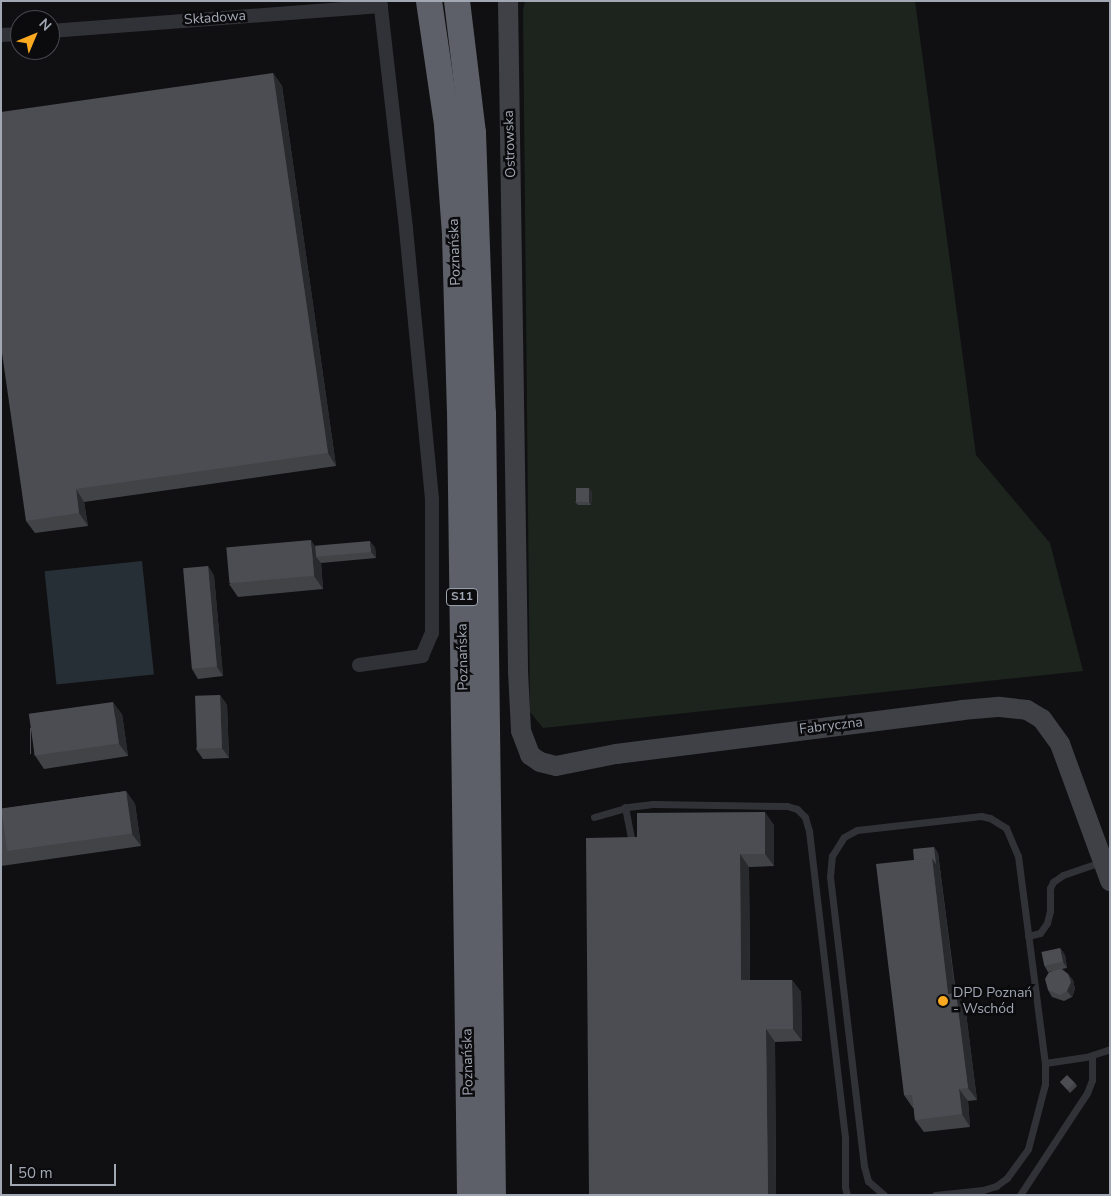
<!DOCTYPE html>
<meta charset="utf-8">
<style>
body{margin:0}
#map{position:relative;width:1111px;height:1196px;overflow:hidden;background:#101012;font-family:"Nunito Sans",sans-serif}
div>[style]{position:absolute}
.green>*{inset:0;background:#1c241d}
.water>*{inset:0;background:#262f36;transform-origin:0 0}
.lane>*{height:7px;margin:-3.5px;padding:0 3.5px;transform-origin:3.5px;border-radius:3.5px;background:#313237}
.street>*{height:14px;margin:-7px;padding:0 7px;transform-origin:7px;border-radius:7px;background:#313237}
.secondary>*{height:20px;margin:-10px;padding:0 10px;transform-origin:10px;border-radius:10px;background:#3f4147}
.highway>*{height:26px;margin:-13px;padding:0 13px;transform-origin:13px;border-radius:13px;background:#5d6068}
.wall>*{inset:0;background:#414347}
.shaded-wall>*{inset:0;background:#292a2d}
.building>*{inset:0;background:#4c4d53;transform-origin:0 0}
.dots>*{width:14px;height:14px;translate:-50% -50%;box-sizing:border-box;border:2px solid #0b0b0d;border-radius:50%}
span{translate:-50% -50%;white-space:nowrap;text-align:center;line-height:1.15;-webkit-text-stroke:5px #0b0b0d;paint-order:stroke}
.shield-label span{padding:1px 4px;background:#0b0b0d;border:1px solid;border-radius:4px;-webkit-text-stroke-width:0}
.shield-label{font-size:12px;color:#a1a7b3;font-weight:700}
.street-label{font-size:14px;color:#a1a7b3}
.poi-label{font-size:14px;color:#a1a7b3}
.left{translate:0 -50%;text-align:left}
.frame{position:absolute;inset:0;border:2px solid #a1a7b3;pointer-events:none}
.north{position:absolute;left:10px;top:10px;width:50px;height:50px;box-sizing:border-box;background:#0b0b0d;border:1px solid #47494f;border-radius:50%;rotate:45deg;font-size:14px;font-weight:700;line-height:20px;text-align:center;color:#a1a7b3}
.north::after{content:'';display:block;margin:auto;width:18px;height:22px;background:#faa920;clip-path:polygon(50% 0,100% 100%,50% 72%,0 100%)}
.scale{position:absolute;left:10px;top:1164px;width:106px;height:22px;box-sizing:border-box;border:2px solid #a1a7b3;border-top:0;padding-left:6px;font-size:15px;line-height:18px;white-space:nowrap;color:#a1a7b3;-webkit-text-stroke:4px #0b0b0d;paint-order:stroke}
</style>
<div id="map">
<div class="green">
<i style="clip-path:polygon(525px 1px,915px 1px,976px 455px,1050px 543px,1083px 671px,543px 728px,530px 712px,523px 10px)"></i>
</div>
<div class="water">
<i style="left:142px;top:561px;width:114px;height:98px;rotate:84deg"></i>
</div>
<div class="lane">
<i style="left:625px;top:807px;width:31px;rotate:79deg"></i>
<i style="left:594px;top:817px;width:35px;rotate:-16deg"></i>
<i style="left:628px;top:807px;width:25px;rotate:-7deg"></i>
<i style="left:653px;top:804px;width:134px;rotate:0.9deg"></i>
<i style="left:787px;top:806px;width:10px;rotate:17deg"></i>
<i style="left:797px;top:809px;width:11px;rotate:45deg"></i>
<i style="left:805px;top:817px;width:15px;rotate:74deg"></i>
<i style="left:809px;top:831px;width:308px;rotate:83.3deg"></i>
<i style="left:845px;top:1137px;width:50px;rotate:90deg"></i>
<i style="left:845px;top:1187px;width:8px;rotate:76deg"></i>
<i style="left:1028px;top:936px;width:12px;rotate:-14deg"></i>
<i style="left:1040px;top:933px;width:12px;rotate:-55deg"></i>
<i style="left:1047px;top:923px;width:12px;rotate:-76deg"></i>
<i style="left:1050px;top:911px;width:23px;rotate:-90deg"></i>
<i style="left:1050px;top:888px;width:7px;rotate:-63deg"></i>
<i style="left:1053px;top:882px;width:12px;rotate:-35deg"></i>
<i style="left:1063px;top:875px;width:40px;rotate:-18.9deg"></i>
<i style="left:1045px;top:1063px;width:41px;rotate:-8.3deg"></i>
<i style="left:1086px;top:1057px;width:25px;rotate:-18deg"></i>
<i style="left:884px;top:1195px;width:21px;rotate:-139deg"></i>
<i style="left:868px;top:1181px;width:16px;rotate:-105deg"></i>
<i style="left:864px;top:1166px;width:291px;rotate:-96.7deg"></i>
<i style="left:830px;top:877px;width:21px;rotate:-85deg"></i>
<i style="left:832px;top:856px;width:22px;rotate:-58deg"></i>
<i style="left:844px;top:837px;width:15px;rotate:-28deg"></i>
<i style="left:857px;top:830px;width:125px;rotate:-6.4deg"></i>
<i style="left:981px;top:816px;width:9px;rotate:13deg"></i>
<i style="left:990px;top:818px;width:19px;rotate:32deg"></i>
<i style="left:1006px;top:828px;width:30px;rotate:67deg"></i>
<i style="left:1018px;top:856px;width:209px;rotate:82.6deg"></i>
<i style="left:1045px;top:1063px;width:21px;rotate:90deg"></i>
<i style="left:1045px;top:1084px;width:67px;rotate:104.7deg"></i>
<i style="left:1028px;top:1149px;width:36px;rotate:126deg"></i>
<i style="left:1007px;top:1178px;width:14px;rotate:144deg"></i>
<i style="left:996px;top:1186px;width:14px;rotate:163deg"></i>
<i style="left:983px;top:1190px;width:48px;rotate:174.1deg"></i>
<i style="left:1020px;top:1195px;width:122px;rotate:-56.7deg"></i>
<i style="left:1087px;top:1093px;width:14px;rotate:-69deg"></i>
<i style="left:1092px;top:1080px;width:24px;rotate:-90deg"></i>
</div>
<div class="street">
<i style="left:50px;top:31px;width:332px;rotate:-4.3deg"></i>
<i style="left:1px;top:35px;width:19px;rotate:-3deg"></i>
<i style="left:359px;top:665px;width:64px;rotate:-8.1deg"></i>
<i style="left:422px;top:656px;width:25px;rotate:-67deg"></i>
<i style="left:432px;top:633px;width:134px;rotate:-90deg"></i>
<i style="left:432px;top:499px;width:272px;rotate:-95.5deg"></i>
<i style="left:406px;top:228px;width:228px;rotate:-96.5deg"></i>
</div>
<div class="secondary">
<i style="left:508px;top:1px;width:670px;rotate:89.14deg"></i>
<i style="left:518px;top:671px;width:60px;rotate:87.1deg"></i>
<i style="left:521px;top:731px;width:26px;rotate:69deg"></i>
<i style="left:530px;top:755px;width:12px;rotate:35deg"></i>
<i style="left:540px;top:762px;width:16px;rotate:14deg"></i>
<i style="left:556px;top:766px;width:61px;rotate:-11.3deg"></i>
<i style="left:616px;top:754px;width:349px;rotate:-7.2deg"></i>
<i style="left:962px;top:710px;width:38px;rotate:-5deg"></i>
<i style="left:1000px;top:707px;width:27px;rotate:6deg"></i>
<i style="left:1027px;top:710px;width:17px;rotate:31deg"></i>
<i style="left:1042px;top:719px;width:31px;rotate:54deg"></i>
<i style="left:1060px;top:744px;width:146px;rotate:69.9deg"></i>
</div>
<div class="highway">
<i style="left:429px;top:1px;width:125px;rotate:81.7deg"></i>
<i style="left:447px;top:125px;width:110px;rotate:85.8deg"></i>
<i style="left:455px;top:235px;width:175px;rotate:88.4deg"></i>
<i style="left:460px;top:410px;width:785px;rotate:89.27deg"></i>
<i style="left:457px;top:1px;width:133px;rotate:83.1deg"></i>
<i style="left:473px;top:133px;width:280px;rotate:88deg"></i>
<i style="left:483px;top:413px;width:782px;rotate:89.27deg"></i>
</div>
<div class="wall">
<i style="clip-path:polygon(273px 73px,282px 86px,336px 466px,84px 502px,88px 526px,35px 533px,26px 521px)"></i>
<i style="clip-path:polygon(592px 491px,591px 505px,578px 505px,575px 502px)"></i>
<i style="clip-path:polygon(315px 546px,375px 547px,376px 558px,321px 563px,323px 589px,238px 597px,229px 584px)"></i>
<i style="clip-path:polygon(208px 566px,214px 576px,223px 676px,198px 679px,192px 669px)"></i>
<i style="clip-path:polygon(220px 695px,227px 705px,229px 758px,203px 759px,196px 749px)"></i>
<i style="clip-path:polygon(122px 714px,128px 756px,44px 769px,34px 754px)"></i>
<i style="clip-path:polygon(126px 791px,135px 804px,141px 846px,1px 866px,1px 809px)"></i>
<i style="clip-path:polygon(774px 825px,774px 866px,749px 867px,750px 980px,792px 980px,801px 992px,802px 1041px,775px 1042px,776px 1194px,589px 1195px,637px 837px)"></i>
<i style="clip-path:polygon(934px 847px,938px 853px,956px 993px,965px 1005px,977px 1100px,968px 1101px,970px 1127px,924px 1132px,915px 1120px,914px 1108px,913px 1108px,904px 1095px,914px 860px)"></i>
<i style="clip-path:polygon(1060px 948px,1065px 955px,1067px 968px,1062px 969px,1068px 974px,1073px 980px,1075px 989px,1072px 997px,1064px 1001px,1052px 997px,1048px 990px,1052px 971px,1048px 972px,1044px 965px)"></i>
<i style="clip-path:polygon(1060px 1082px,1075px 1083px,1077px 1086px,1070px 1093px)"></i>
</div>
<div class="shaded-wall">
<i style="clip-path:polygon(273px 73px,282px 86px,336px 466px,328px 453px)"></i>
<i style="clip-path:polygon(589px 488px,592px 491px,591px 505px,589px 502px)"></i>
<i style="clip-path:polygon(76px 489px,84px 502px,88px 526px,79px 513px)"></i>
<i style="clip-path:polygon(311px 540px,320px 553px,316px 557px,321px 563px,323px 589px,314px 576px)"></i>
<i style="clip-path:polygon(370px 541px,375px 547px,376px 558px,371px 552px)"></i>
<i style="clip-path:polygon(208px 566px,214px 576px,223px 676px,217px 667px)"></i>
<i style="clip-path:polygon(220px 695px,227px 705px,229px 758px,222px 748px)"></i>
<i style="clip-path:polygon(113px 702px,122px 714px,128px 756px,119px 744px)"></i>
<i style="clip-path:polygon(126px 791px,135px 804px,141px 846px,132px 834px)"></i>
<i style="clip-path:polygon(765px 812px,774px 825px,774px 866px,765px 854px)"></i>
<i style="clip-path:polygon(934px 847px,938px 853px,957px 1006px,948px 994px,932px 858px)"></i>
<i style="clip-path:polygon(740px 854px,749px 867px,750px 992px,741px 980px)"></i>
<i style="clip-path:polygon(1060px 948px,1065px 955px,1067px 968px,1063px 962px)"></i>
<i style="clip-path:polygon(1068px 974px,1073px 980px,1075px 989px,1072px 997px,1067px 991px)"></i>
<i style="clip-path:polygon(792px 980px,801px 992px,802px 1041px,793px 1029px)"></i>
<i style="clip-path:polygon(956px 993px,965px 1005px,977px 1100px,968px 1088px)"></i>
<i style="clip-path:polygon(766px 1029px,775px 1042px,776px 1195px,768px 1195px)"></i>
<i style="clip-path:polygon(959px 1089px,968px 1101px,970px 1127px,962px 1114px)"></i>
</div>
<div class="building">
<i style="clip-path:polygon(273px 73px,328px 453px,76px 489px,79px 513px,26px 521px,1px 346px,1px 112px)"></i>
<i style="left:576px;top:488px;width:13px;height:14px"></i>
<i style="left:311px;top:540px;width:36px;height:85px;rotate:85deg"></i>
<i style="left:370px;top:541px;width:11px;height:55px;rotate:85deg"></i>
<i style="left:208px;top:566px;width:101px;height:25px;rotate:85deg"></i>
<i style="left:220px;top:695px;width:53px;height:25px;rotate:88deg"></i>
<i style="left:113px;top:702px;width:42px;height:85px;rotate:82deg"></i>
<i style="left:30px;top:728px;width:1px;height:26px"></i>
<i style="left:126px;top:791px;width:43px;height:126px;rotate:82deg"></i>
<i style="clip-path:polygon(765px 812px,765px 854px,740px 854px,741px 980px,792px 980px,793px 1029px,766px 1029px,768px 1194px,793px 1195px,589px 1195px,586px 838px,637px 837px,637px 813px)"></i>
<i style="clip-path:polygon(934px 847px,936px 864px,932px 858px,914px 860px,913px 849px)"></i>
<i style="clip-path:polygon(932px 858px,948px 994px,956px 993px,968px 1088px,959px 1089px,962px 1114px,915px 1120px,912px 1095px,904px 1095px,876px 864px)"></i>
<i style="left:1060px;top:948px;width:14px;height:19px;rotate:78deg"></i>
<i style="clip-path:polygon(1061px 969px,1068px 974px,1071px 982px,1067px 991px,1060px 995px,1048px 990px,1045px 979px,1049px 972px)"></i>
<i style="left:1067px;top:1075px;width:11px;height:10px;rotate:45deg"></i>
</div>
<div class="dots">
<i style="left:943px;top:1001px;background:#faa920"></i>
</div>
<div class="shield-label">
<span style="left:462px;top:597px">S11</span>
</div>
<div class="street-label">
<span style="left:215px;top:18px;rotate:-4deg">Składowa</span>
<span style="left:510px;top:144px;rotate:-92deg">Ostrowska</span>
<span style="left:455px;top:252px;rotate:-92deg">Poznańska</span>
<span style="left:463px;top:657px;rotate:-91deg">Poznańska</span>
<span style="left:831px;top:726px;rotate:-7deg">Fabryczna</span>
<span style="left:468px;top:1062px;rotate:-91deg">Poznańska</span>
</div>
<div class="poi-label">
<span class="left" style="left:953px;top:1001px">DPD Poznań<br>- Wschód</span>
</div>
<div class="frame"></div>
<div class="north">N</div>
<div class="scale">50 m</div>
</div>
